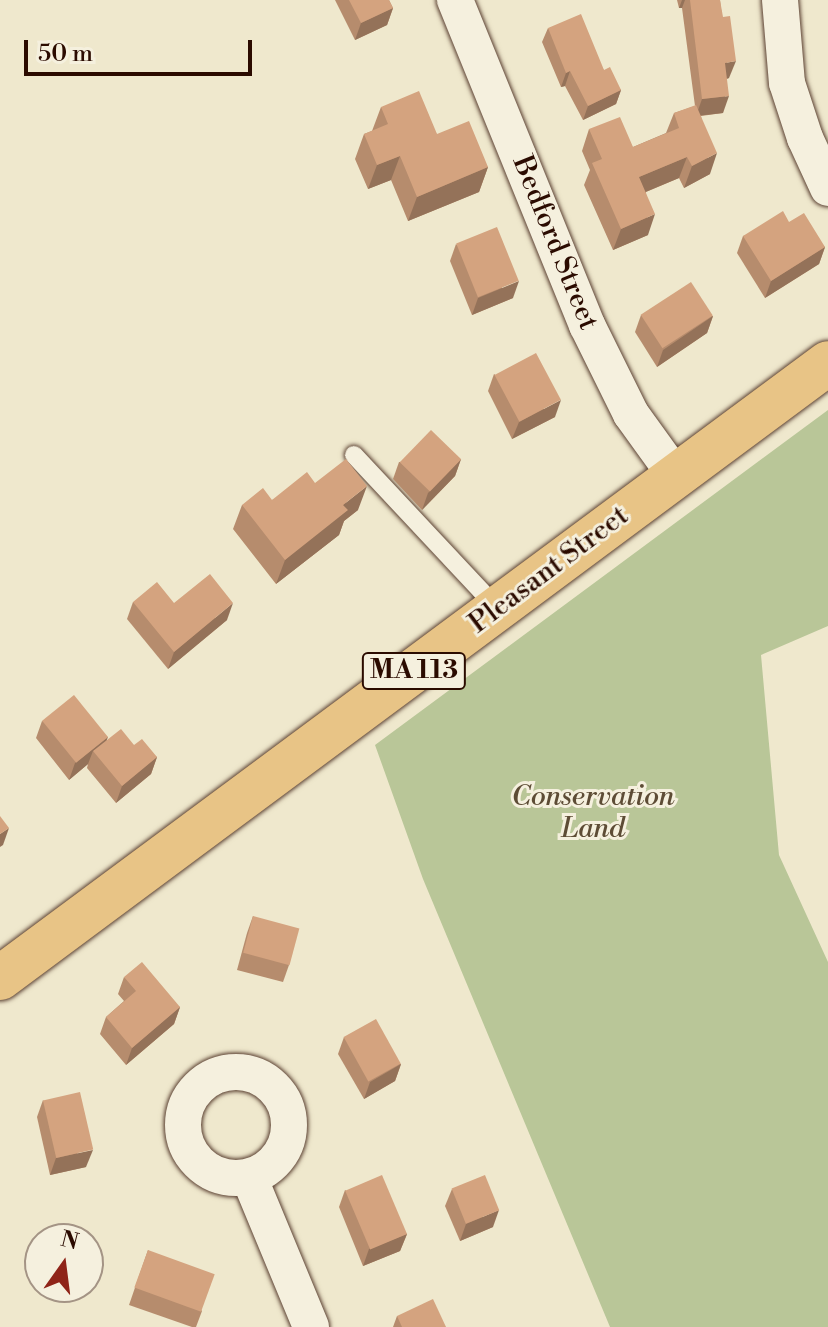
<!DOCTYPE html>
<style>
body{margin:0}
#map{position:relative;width:828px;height:1327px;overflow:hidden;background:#efe8cd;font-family:"Libre Bodoni",serif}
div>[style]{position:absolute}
.green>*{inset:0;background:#b9c698}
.roads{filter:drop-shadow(0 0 2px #5c4233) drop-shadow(0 0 2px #5c4233)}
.lane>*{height:18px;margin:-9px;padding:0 9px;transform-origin:9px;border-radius:9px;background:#f5f0de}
.street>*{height:36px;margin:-18px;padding:0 18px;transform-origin:18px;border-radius:18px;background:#f5f0de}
.street>.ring{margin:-18px;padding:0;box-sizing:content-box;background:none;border:36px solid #f5f0de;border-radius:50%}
.primary>*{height:44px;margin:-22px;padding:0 22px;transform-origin:22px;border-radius:22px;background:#e8c486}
.wall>*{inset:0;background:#b68c6d}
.shaded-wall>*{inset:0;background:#947259}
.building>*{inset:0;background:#d4a37f;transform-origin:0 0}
span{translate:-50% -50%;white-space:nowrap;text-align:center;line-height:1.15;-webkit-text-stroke:6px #f5f0de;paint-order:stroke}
.shield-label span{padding:2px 6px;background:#f5f0de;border:2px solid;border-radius:6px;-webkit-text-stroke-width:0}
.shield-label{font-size:26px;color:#2b0b00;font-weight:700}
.street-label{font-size:28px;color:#2b0b00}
.park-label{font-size:28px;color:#5d4c35;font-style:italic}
.north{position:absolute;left:24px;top:1223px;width:80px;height:80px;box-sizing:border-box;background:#f5f0de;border:2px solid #a49485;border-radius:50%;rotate:14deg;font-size:22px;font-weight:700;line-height:32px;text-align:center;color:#2b0b00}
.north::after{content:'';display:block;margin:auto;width:28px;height:36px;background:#8f2418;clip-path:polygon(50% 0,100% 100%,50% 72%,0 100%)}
.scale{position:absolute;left:24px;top:40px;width:228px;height:36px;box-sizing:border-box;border:4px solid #2b0b00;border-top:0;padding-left:10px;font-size:24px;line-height:28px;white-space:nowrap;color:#2b0b00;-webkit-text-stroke:6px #f5f0de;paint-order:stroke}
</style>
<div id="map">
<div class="green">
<i style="clip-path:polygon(828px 410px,828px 626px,761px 655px,779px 855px,828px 962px,828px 1327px,610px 1327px,423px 879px,375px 745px)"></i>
</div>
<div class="roads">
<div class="lane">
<i style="left:354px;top:455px;width:211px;rotate:46.9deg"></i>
</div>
<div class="street">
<i style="left:455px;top:0;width:351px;rotate:67.9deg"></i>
<i style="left:587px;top:325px;width:99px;rotate:63.7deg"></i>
<i style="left:631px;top:414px;width:75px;rotate:54.2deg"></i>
<i style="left:780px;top:0;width:83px;rotate:85.2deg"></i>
<i style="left:787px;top:83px;width:58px;rotate:71.9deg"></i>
<i style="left:805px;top:138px;width:55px;rotate:65.3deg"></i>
<i class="ring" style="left:183px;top:1072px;width:70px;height:70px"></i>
<i style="left:249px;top:1177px;width:162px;rotate:67.5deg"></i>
</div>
<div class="primary">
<i style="left:0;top:978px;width:1031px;rotate:-36.6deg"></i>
</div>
</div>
<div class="wall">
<i style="clip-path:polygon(335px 0,389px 0,393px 8px,387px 25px,355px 40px)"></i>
<i style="clip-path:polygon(677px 0,720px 0,729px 78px,727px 79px,723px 113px,701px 116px,710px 174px,684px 188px,679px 178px,646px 192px,648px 235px,613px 250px,584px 185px,590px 170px,582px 151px,589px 129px,633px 147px,666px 133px,674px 113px,695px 106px,682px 8px,679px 8px)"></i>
<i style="clip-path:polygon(548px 28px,604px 70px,621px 90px,616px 104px,583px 120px,565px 86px,561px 87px,542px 42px)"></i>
<i style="clip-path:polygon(381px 107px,437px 134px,488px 167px,479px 192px,408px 221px,391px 180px,368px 189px,355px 159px,364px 134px,372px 131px)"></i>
<i style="clip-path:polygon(789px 222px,825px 247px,819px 264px,765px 298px,737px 253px,743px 236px)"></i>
<i style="clip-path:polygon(456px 244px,513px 298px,472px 315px,450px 261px)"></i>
<i style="clip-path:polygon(641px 315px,713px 316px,707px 333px,657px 367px,635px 332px)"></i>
<i style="clip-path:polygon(494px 374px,555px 417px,512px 439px,488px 391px)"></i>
<i style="clip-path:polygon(461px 459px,455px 476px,422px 510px,393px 479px,399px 462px)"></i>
<i style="clip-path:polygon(315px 483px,358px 510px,344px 521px,339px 535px,276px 584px,233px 529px,242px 505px,272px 500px)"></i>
<i style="clip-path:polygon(133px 602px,227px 620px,168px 669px,127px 619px)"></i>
<i style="clip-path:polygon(42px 721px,108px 737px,106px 740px,134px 745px,157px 757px,151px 774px,116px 803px,87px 768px,88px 764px,69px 780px,36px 738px)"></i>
<i style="clip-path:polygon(253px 916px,289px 965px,283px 982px,237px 970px,247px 933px)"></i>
<i style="clip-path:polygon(124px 977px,180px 1007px,174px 1024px,126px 1065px,100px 1034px,106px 1017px,124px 1001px,118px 994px)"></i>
<i style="clip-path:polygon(344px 1037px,401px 1064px,395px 1081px,364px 1099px,338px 1054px)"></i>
<i style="clip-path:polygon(43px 1100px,86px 1167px,50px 1175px,37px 1117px)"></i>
<i style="clip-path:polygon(452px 1189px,493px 1227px,460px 1241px,445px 1206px)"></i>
<i style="clip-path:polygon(345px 1190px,407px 1234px,400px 1251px,363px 1266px,339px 1207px)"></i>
<i style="clip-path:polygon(148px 1250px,202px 1311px,196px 1327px,192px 1327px,129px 1305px)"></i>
<i style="clip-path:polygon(397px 1316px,446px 1327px,393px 1327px)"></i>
</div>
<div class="shaded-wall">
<i style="clip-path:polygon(682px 0,685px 0,682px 8px,679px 8px)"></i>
<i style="clip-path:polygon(393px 8px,387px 25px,355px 40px,361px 23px)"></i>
<i style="clip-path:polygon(736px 61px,729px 78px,719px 80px,725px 63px)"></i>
<i style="clip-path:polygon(570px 71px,565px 86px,561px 87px,566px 73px)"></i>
<i style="clip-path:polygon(621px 90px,616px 104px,583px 120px,588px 106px)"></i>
<i style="clip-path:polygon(729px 96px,723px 113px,696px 116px,702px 99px)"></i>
<i style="clip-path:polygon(717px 153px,710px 174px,684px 188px,692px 166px)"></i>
<i style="clip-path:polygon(400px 156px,391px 180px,368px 189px,377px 165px)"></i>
<i style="clip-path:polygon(687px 157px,679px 178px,631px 198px,639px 177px)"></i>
<i style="clip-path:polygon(488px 167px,479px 192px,408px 221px,417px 197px)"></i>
<i style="clip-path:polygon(655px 214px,648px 235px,613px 250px,621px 229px)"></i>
<i style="clip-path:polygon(825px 247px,819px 264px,765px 298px,771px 281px)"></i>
<i style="clip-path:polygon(519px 281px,513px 298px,472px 315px,478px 298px)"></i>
<i style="clip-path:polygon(713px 316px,707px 333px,657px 367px,663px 350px)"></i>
<i style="clip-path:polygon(561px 400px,555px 417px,512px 439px,519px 422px)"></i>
<i style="clip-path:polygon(461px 459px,455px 476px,422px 510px,428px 493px)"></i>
<i style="clip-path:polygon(367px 486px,358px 510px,344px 521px,339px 535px,276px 584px,285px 560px,343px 505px)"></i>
<i style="clip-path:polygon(233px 603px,227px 620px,168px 669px,174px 652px)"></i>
<i style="clip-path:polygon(108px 737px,101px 754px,93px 751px,88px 764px,69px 780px,75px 763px)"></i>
<i style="clip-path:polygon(157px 757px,151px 774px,116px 803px,122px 786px)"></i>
<i style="clip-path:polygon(9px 828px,3px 845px,0 847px,0 834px)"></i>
<i style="clip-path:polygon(180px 1007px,174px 1024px,126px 1065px,132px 1048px)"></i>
<i style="clip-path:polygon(401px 1064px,395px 1081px,364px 1099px,370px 1082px)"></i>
<i style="clip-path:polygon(93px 1150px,86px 1167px,50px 1175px,56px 1158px)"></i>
<i style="clip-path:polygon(499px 1210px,493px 1227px,460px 1241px,466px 1224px)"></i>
<i style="clip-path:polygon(407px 1234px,400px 1251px,363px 1266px,369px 1249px)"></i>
</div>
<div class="building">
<i style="clip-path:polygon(349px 0,389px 0,393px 8px,361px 23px)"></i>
<i style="clip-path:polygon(690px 0,720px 0,723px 17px,730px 16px,736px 61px,725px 63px,729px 96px,702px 99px)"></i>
<i style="clip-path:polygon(581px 14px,604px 70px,610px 67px,621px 90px,588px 106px,570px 71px,566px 73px,548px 28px)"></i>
<i style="clip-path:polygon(419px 91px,437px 134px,469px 121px,488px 167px,417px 197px,400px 156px,377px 165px,364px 134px,388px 124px,381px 107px)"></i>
<i style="clip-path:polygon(696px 105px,717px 153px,692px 166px,687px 157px,639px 177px,655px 214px,621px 229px,592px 163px,602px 159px,589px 129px,620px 117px,633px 147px,679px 128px,674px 113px)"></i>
<i style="clip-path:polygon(783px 211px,789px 222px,804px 213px,825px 247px,771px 281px,743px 236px)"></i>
<i style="left:497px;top:227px;width:58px;height:44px;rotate:68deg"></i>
<i style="left:691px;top:282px;width:40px;height:60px;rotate:57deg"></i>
<i style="left:536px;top:353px;width:53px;height:47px;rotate:62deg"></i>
<i style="left:431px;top:430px;width:42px;height:45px;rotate:44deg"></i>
<i style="clip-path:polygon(346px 459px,367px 486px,343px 505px,348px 510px,285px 560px,242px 505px,263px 488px,272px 500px,307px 472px,315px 483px)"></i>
<i style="clip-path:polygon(210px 574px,233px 603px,174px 652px,133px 602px,157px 582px,174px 603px)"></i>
<i style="left:74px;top:695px;width:54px;height:41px;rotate:51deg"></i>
<i style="clip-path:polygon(121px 729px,134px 745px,142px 739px,157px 757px,122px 786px,93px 751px)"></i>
<i style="clip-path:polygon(0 816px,9px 828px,0 834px)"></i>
<i style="left:253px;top:916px;width:48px;height:38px;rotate:15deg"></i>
<i style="clip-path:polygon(142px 962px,180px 1007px,132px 1048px,106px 1017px,136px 991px,124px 977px)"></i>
<i style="left:376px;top:1019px;width:51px;height:37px;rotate:61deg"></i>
<i style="left:80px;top:1092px;width:59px;height:38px;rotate:77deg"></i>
<i style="left:382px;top:1175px;width:64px;height:40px;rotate:67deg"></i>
<i style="left:485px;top:1175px;width:38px;height:36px;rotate:68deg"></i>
<i style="left:148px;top:1250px;width:71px;height:40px;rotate:20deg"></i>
<i style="clip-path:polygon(433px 1299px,446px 1327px,402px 1327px,397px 1316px)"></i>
</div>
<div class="shield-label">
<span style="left:414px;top:671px">MA 113</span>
</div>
<div class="street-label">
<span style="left:555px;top:243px;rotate:68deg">Bedford Street</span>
<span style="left:549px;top:570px;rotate:-37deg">Pleasant Street</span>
</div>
<div class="park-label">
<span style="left:593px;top:813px">Conservation<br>Land</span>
</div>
<div class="north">N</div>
<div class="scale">50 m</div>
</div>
